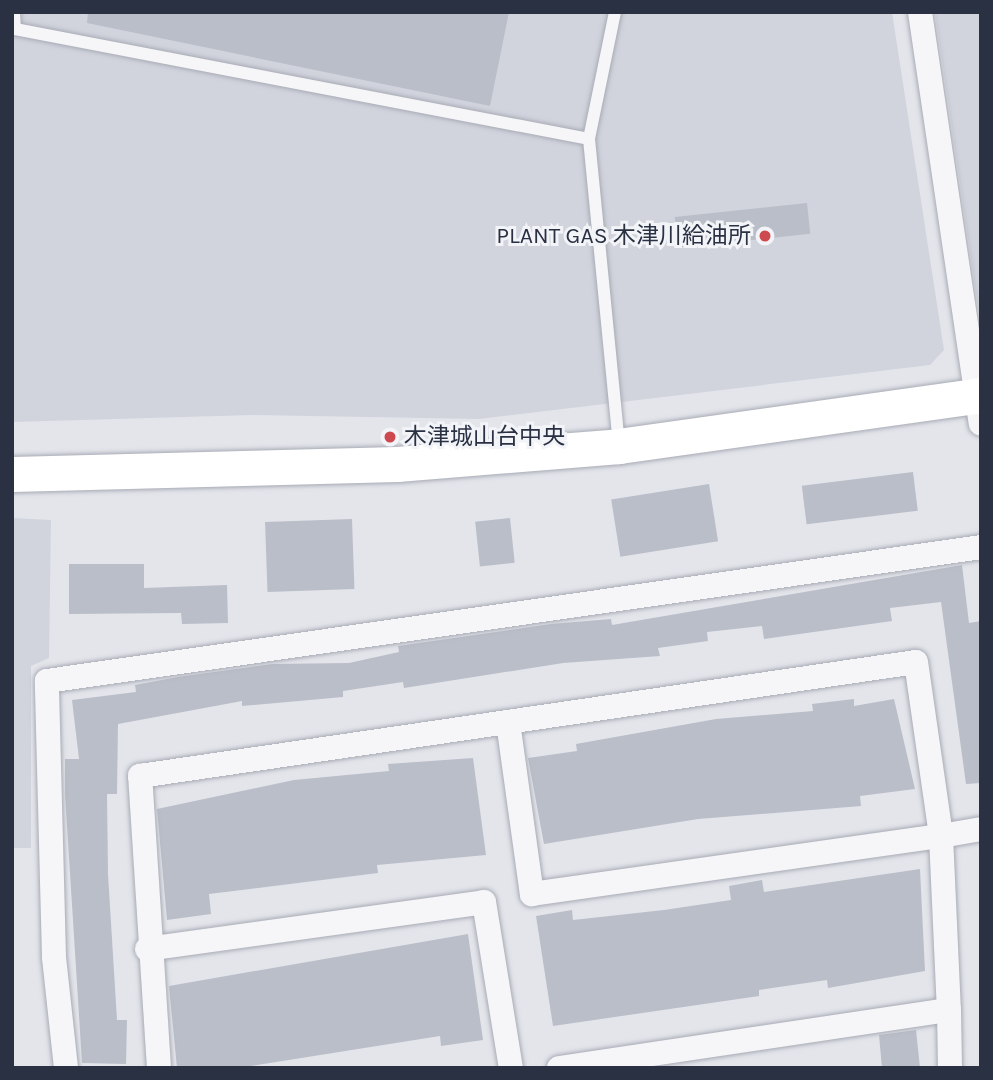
<!DOCTYPE html>
<meta charset="utf-8">
<style>
body{margin:0}
#map{position:relative;width:993px;height:1080px;overflow:hidden;background:#e3e5eb;font-family:Karla,"Noto Sans JP",sans-serif}
div>[style]{position:absolute}
.built>*{inset:0;background:#d1d4dd}
.building>*{inset:0;background:#babec8;transform-origin:0 0}
.roads{filter:drop-shadow(0 0 2px #a8abb5) drop-shadow(0 0 2px #a8abb5)}
.lane>*{height:12px;margin:-6px;padding:0 6px;transform-origin:6px;border-radius:6px;background:#f6f6f9}
.street>*{height:24px;margin:-12px;padding:0 12px;transform-origin:12px;border-radius:12px;background:#f6f6f9}
.secondary>*{height:35px;margin:-17.5px;padding:0 17.5px;transform-origin:17.5px;border-radius:17.5px;background:#fff}
.dots>*{width:19px;height:19px;translate:-50% -50%;box-sizing:border-box;border:4px solid #f2f4f8;border-radius:50%}
span{translate:-50% -50%;white-space:nowrap;text-align:center;line-height:1.15;-webkit-text-stroke:6px #f2f4f8;paint-order:stroke}
.poi-label{font-size:23px;color:#2a3143}
.right{translate:-100% -50%;text-align:right}
.left{translate:0 -50%;text-align:left}
.frame{position:absolute;inset:0;border:14px solid #2a3143;pointer-events:none}
</style>
<div id="map">
<div class="built">
<i style="clip-path:polygon(12px 12px,892px 12px,944px 350px,930px 365px,479px 419px,253px 415px,12px 422px)"></i>
<i style="clip-path:polygon(935px 12px,981px 12px,981px 326px)"></i>
<i style="clip-path:polygon(12px 518px,51px 520px,49px 658px,31px 666px,31px 848px,12px 848px)"></i>
</div>
<div class="building">
<i style="clip-path:polygon(88px 12px,509px 12px,490px 106px,87px 23px)"></i>
<i style="left:807px;top:203px;width:31px;height:133px;rotate:84deg"></i>
<i style="left:913px;top:472px;width:39px;height:112px;rotate:83deg"></i>
<i style="left:709px;top:484px;width:58px;height:99px;rotate:81deg"></i>
<i style="left:510px;top:518px;width:45px;height:35px;rotate:84deg"></i>
<i style="left:352px;top:519px;width:70px;height:87px;rotate:88deg"></i>
<i style="clip-path:polygon(69px 564px,144px 564px,144px 588px,227px 585px,228px 623px,182px 624px,181px 613px,69px 614px)"></i>
<i style="clip-path:polygon(962px 565px,969px 623px,981px 621px,981px 783px,966px 784px,941px 602px,890px 608px,892px 621px,764px 639px,762px 626px,707px 632px,708px 641px,658px 648px,660px 656px,563px 663px,404px 688px,403px 682px,343px 691px,343px 697px,242px 706px,242px 701px,118px 724px,117px 794px,107px 794px,108px 874px,117px 1020px,127px 1020px,126px 1064px,82px 1063px,65px 794px,65px 759px,79px 759px,72px 700px,136px 692px,135px 685px,178px 677px,272px 664px,349px 663px,399px 652px,398px 646px,551px 624px,611px 619px,612px 625px)"></i>
<i style="clip-path:polygon(854px 699px,854px 706px,894px 699px,915px 789px,860px 796px,861px 806px,698px 819px,544px 844px,528px 758px,577px 751px,576px 744px,716px 719px,813px 711px,812px 704px)"></i>
<i style="clip-path:polygon(473px 758px,486px 855px,377px 865px,378px 873px,209px 894px,211px 914px,167px 920px,157px 809px,294px 780px,389px 771px,388px 764px)"></i>
<i style="clip-path:polygon(920px 869px,925px 971px,828px 988px,827px 980px,759px 990px,759px 996px,553px 1026px,536px 916px,572px 910px,573px 920px,664px 910px,731px 900px,729px 886px,762px 880px,764px 892px)"></i>
<i style="clip-path:polygon(468px 934px,483px 1040px,441px 1046px,440px 1036px,238px 1068px,177px 1068px,169px 986px)"></i>
<i style="clip-path:polygon(916px 1030px,920px 1068px,882px 1068px,879px 1035px)"></i>
</div>
<div class="roads">
<div class="lane">
<i style="left:14px;top:12px;width:17px;rotate:87deg"></i>
<i style="left:15px;top:29px;width:584px;rotate:10.85deg"></i>
<i style="left:615px;top:12px;width:130px;rotate:101.6deg"></i>
<i style="left:589px;top:139px;width:307px;rotate:84.4deg"></i>
</div>
<div class="street">
<i style="left:920px;top:12px;width:416px;rotate:81.6deg"></i>
<i style="left:508px;top:722px;width:174px;rotate:82.1deg"></i>
<i style="left:532px;top:894px;width:413px;rotate:-8.1deg"></i>
<i style="left:941px;top:836px;width:174px;rotate:87.4deg"></i>
<i style="left:147px;top:949px;width:340px;rotate:-7.9deg"></i>
<i style="left:484px;top:902px;width:168px;rotate:80.8deg"></i>
<i style="left:66px;top:1068px;width:112px;rotate:-96.2deg"></i>
<i style="left:54px;top:957px;width:276px;rotate:-91.5deg"></i>
<i style="left:47px;top:681px;width:944px;rotate:-8.16deg"></i>
<i style="left:159px;top:1068px;width:293px;rotate:-93.7deg"></i>
<i style="left:140px;top:776px;width:784px;rotate:-8.36deg"></i>
<i style="left:916px;top:662px;width:176px;rotate:81.8deg"></i>
<i style="left:941px;top:836px;width:41px;rotate:-9.9deg"></i>
<i style="left:559px;top:1068px;width:394px;rotate:-8.5deg"></i>
<i style="left:949px;top:1010px;width:58px;rotate:89deg"></i>
</div>
<div class="secondary">
<i style="left:12px;top:474px;width:385px;rotate:-1.5deg"></i>
<i style="left:397px;top:464px;width:223px;rotate:-4.6deg"></i>
<i style="left:619px;top:446px;width:366px;rotate:-8deg"></i>
</div>
</div>
<div class="dots">
<i style="left:765px;top:236px;background:#ce494f"></i>
<i style="left:390px;top:437px;background:#ce494f"></i>
</div>
<div class="poi-label">
<span class="right" style="left:751px;top:236px">PLANT GAS 木津川給油所</span>
<span class="left" style="left:404px;top:437px">木津城山台中央</span>
</div>
<div class="frame"></div>
</div>
